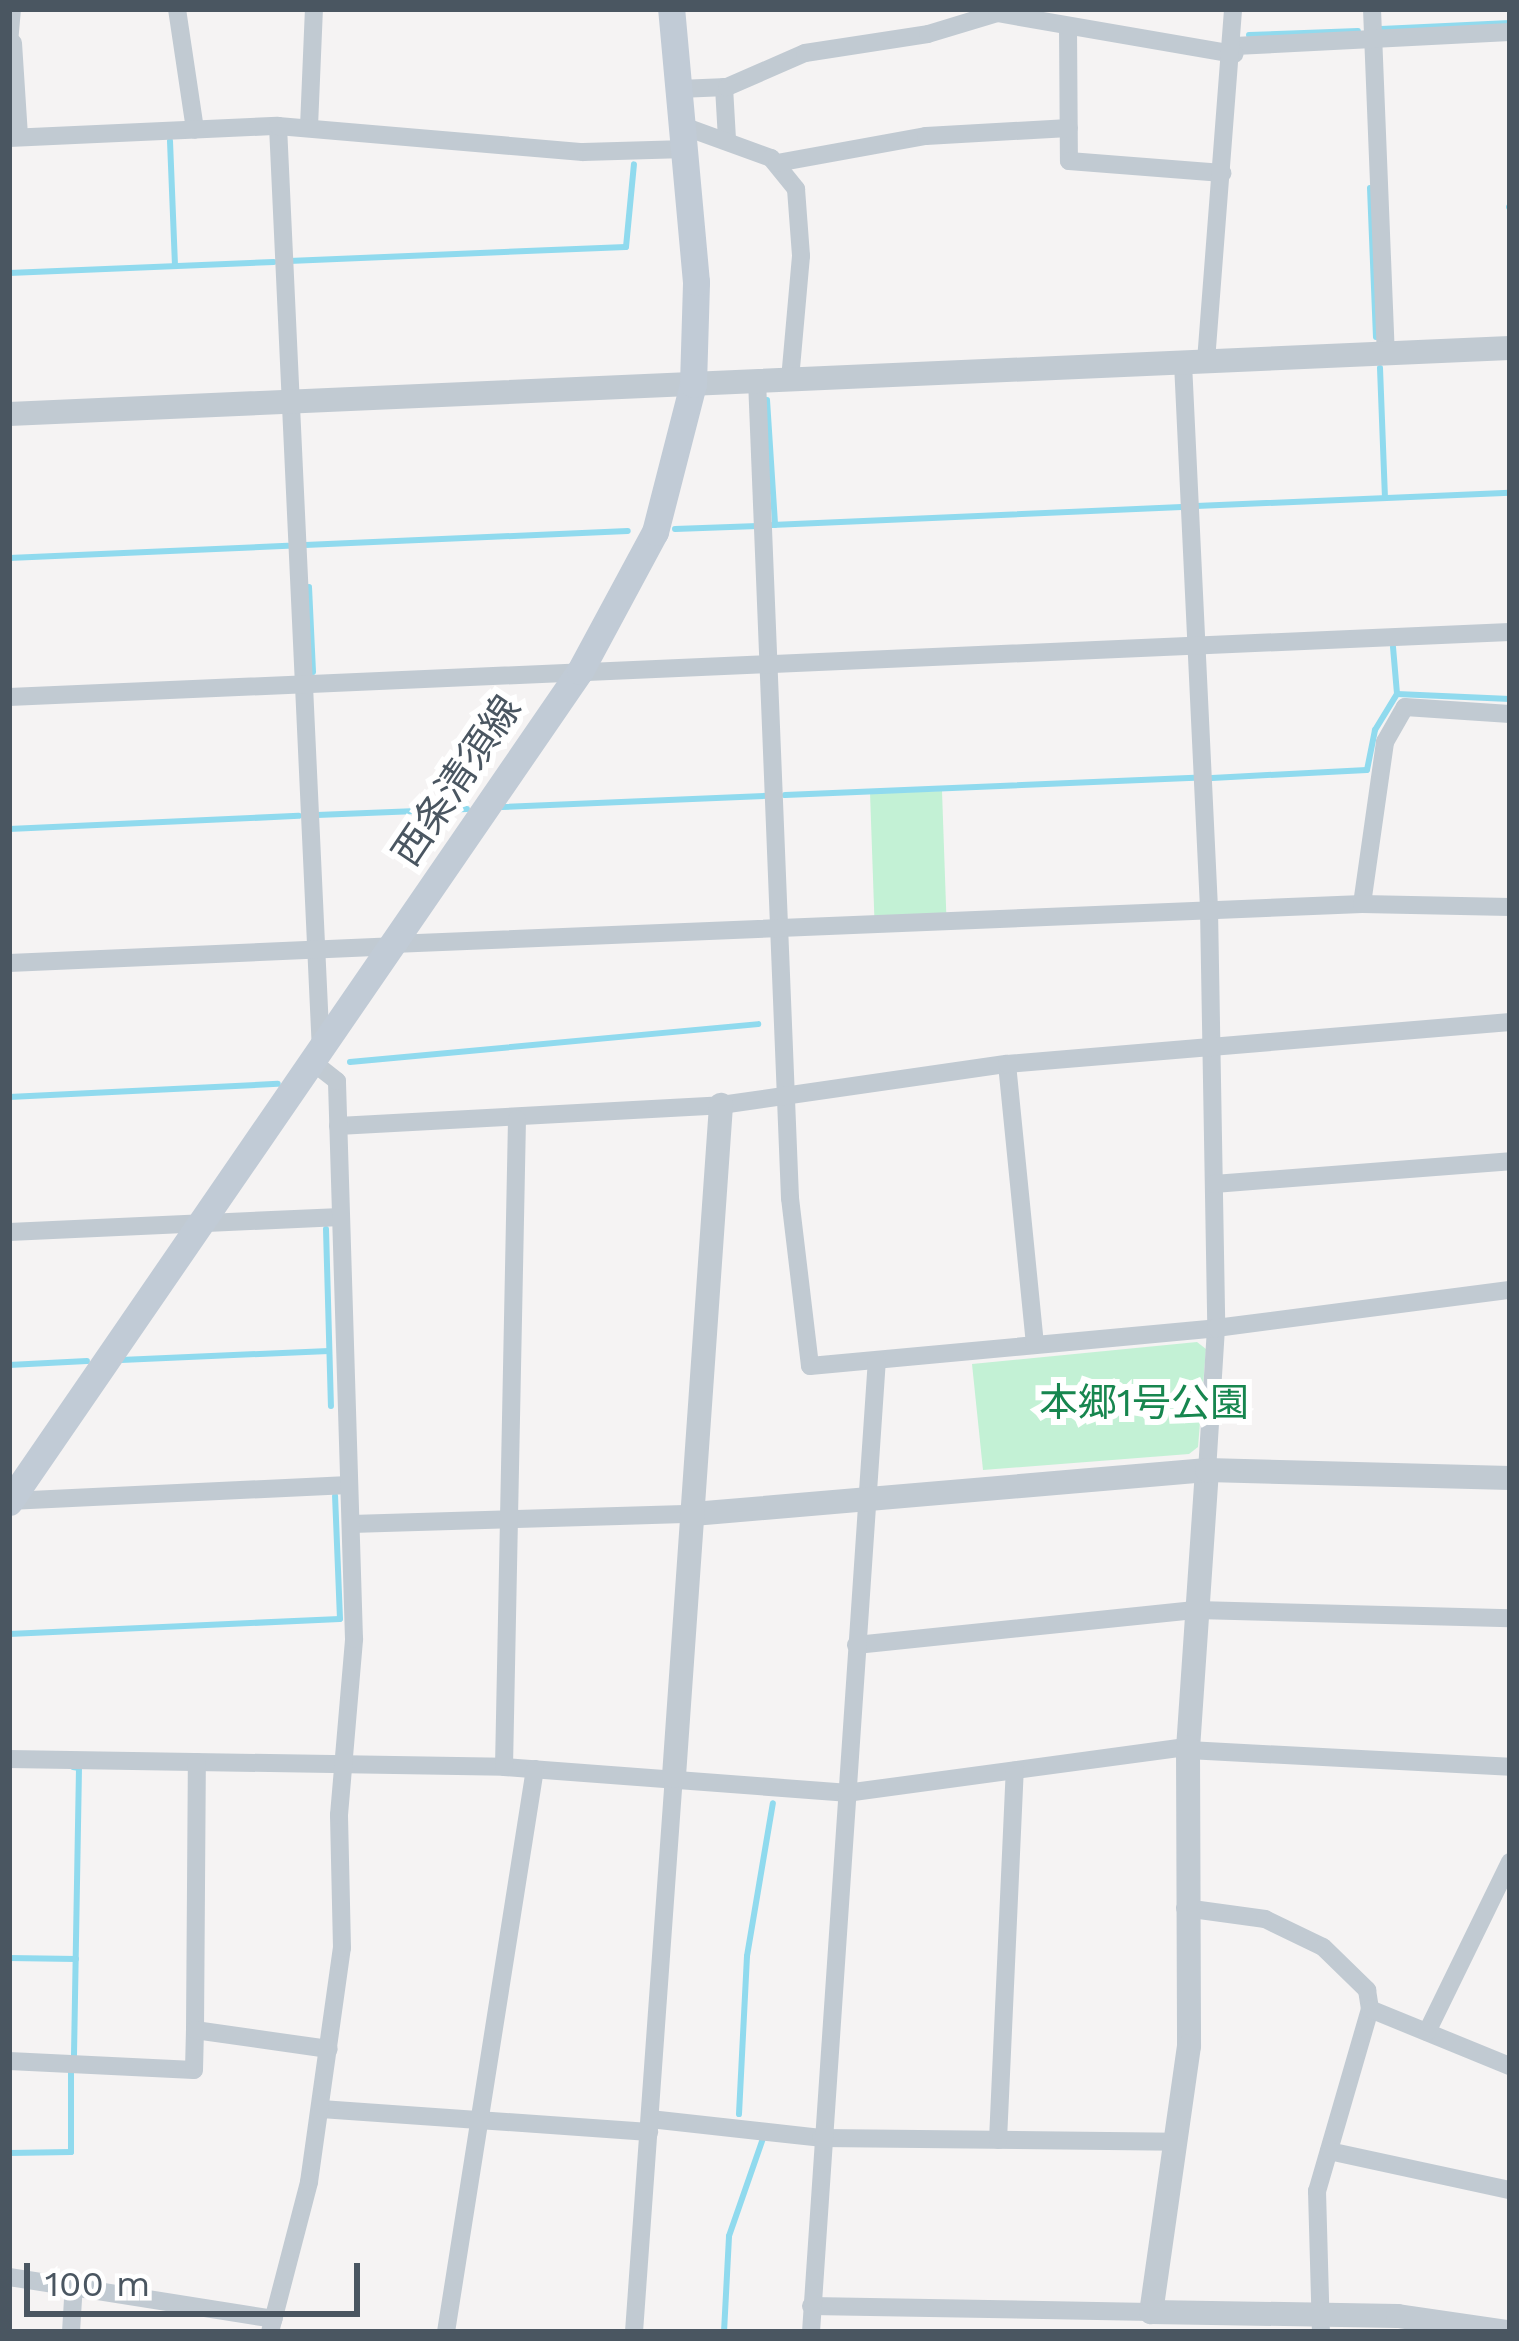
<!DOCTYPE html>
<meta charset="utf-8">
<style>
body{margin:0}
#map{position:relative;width:1519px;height:2341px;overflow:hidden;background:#f5f3f3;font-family:"Work Sans","Noto Sans JP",sans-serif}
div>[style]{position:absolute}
.green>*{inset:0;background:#c3f1d5;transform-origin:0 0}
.stream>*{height:6px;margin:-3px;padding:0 3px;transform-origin:3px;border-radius:3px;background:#90daee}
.minor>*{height:18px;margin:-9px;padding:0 9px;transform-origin:9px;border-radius:9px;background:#c1cad2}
.tertiary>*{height:24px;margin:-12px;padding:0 12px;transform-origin:12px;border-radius:12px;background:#c1cad2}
.secondary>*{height:27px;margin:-13.5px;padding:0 13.5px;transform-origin:13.5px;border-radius:13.5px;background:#c1cbd6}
span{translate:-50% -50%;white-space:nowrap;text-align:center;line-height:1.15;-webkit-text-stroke:12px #fff;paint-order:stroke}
.street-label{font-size:39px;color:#4a5661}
.park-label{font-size:39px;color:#17864f}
.frame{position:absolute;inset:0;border:12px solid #4a5661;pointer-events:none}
.scale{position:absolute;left:24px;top:2263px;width:336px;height:54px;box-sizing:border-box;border:6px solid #4a5661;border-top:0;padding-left:15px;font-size:36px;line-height:42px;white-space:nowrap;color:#4a5661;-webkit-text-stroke:9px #fff;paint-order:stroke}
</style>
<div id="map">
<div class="green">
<i style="left:942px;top:791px;width:125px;height:72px;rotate:88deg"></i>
<i style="clip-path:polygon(1197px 1342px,1206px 1349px,1198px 1447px,1189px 1454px,983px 1470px,972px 1364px)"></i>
</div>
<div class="stream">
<i style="left:1381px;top:29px;width:129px;rotate:-2.7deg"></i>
<i style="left:1249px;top:35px;width:109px;rotate:-2.1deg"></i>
<i style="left:170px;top:141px;width:125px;rotate:87.7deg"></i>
<i style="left:1370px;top:188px;width:149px;rotate:87.7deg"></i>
<i style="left:1509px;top:207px;width:1px"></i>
<i style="left:289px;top:261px;width:337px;rotate:-2.4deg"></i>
<i style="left:626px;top:247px;width:83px;rotate:-84.5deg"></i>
<i style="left:9px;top:273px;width:265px;rotate:-2.4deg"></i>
<i style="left:1380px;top:368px;width:130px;rotate:87.8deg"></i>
<i style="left:767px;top:400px;width:125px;rotate:86.3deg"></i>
<i style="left:1196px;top:506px;width:314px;rotate:-2.4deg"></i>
<i style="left:772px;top:525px;width:410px;rotate:-2.5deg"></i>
<i style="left:675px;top:529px;width:83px;rotate:-2.1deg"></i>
<i style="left:305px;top:545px;width:323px;rotate:-2.5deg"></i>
<i style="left:9px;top:558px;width:279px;rotate:-2.5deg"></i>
<i style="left:309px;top:587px;width:85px;rotate:87.3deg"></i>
<i style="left:1393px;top:647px;width:47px;rotate:85.1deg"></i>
<i style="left:1397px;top:694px;width:113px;rotate:2.5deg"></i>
<i style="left:1212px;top:778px;width:155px;rotate:-3deg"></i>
<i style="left:1367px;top:770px;width:41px;rotate:-78.7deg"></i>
<i style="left:1375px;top:730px;width:42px;rotate:-58.6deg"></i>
<i style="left:785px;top:795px;width:410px;rotate:-2.4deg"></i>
<i style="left:502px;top:807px;width:266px;rotate:-2.4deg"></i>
<i style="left:317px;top:815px;width:150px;rotate:-2.3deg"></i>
<i style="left:9px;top:829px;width:290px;rotate:-2.6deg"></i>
<i style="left:350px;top:1062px;width:410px;rotate:-5.3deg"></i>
<i style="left:9px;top:1097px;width:269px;rotate:-2.8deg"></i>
<i style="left:326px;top:1229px;width:177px;rotate:88.4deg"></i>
<i style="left:121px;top:1360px;width:208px;rotate:-2.5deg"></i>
<i style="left:9px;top:1365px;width:78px;rotate:-2.9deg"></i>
<i style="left:9px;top:1634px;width:331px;rotate:-2.6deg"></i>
<i style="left:340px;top:1619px;width:123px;rotate:-92.3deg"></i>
<i style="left:73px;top:1767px;width:6px;rotate:9deg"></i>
<i style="left:79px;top:1768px;width:289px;rotate:91deg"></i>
<i style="left:9px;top:1958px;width:67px;rotate:0.9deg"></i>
<i style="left:739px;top:2114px;width:158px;rotate:-87.1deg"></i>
<i style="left:747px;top:1956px;width:155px;rotate:-80.4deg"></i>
<i style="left:9px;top:2153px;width:62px;rotate:-0.9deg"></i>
<i style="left:71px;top:2152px;width:83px;rotate:-90deg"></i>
<i style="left:724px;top:2332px;width:96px;rotate:-87deg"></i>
<i style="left:729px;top:2236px;width:101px;rotate:-70.8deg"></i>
</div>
<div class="minor">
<i style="left:177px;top:9px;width:122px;rotate:81.5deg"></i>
<i style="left:1372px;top:9px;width:345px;rotate:87.7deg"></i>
<i style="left:1068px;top:28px;width:133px;rotate:89.6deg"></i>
<i style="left:1069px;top:161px;width:154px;rotate:4.5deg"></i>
<i style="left:9px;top:43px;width:34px;rotate:-85deg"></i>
<i style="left:13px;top:43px;width:94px;rotate:86.3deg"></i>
<i style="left:1235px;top:46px;width:275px;rotate:-2.9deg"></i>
<i style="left:724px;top:87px;width:52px;rotate:86.7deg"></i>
<i style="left:679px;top:89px;width:48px;rotate:-2.4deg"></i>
<i style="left:727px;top:87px;width:85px;rotate:-23.6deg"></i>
<i style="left:805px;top:53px;width:124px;rotate:-8.8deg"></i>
<i style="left:928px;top:34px;width:72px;rotate:-16.9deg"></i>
<i style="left:997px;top:13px;width:241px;rotate:9.8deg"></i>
<i style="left:278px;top:126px;width:925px;rotate:87.34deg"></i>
<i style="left:683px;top:126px;width:94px;rotate:20deg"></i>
<i style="left:771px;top:158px;width:40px;rotate:51deg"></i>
<i style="left:796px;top:189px;width:67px;rotate:85.7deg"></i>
<i style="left:801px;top:256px;width:123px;rotate:95.1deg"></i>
<i style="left:309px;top:127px;width:118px;rotate:-87.6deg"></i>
<i style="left:9px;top:138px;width:269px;rotate:-2.6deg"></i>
<i style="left:278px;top:126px;width:306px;rotate:4.9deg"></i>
<i style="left:583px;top:152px;width:103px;rotate:-1.7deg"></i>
<i style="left:777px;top:163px;width:151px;rotate:-10.3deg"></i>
<i style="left:926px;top:136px;width:143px;rotate:-3.2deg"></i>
<i style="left:1206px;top:361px;width:353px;rotate:-85.6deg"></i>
<i style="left:1183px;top:363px;width:547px;rotate:87.27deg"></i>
<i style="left:1209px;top:909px;width:419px;rotate:89deg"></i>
<i style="left:1216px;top:1328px;width:142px;rotate:93.6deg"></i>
<i style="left:757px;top:380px;width:819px;rotate:87.69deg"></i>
<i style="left:790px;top:1198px;width:169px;rotate:83.2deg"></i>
<i style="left:810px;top:1366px;width:408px;rotate:-5.3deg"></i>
<i style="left:1216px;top:1328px;width:296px;rotate:-7.4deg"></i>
<i style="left:9px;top:697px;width:1502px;rotate:-2.48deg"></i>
<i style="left:1362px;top:904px;width:164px;rotate:-81.9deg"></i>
<i style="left:1385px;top:742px;width:40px;rotate:-60.3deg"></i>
<i style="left:1405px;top:707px;width:105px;rotate:3.8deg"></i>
<i style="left:393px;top:944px;width:970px;rotate:-2.36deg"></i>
<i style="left:1362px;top:904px;width:148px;rotate:1.2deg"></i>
<i style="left:9px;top:963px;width:383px;rotate:-2.5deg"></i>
<i style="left:1007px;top:1064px;width:282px;rotate:84.3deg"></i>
<i style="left:338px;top:1126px;width:384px;rotate:-3.1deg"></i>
<i style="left:721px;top:1105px;width:289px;rotate:-8.2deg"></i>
<i style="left:1007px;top:1064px;width:505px;rotate:-4.77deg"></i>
<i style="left:1214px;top:1184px;width:297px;rotate:-4.4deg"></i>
<i style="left:9px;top:1232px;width:332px;rotate:-2.6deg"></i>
<i style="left:9px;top:1501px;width:340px;rotate:-2.7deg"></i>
<i style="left:351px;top:1524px;width:342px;rotate:-1.7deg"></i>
<i style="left:856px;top:1645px;width:343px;rotate:-5.9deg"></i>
<i style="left:1197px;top:1610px;width:313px;rotate:1.5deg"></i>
<i style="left:1188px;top:1750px;width:322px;rotate:3deg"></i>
<i style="left:9px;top:1759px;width:495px;rotate:0.9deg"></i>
<i style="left:504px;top:1767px;width:343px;rotate:4.3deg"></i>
<i style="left:846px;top:1793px;width:345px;rotate:-7.7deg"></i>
<i style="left:504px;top:1767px;width:648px;rotate:-88.85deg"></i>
<i style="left:1185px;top:1908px;width:81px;rotate:7.8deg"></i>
<i style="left:1265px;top:1919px;width:64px;rotate:25.8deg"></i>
<i style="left:1323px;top:1947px;width:62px;rotate:44.3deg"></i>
<i style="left:1367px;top:1990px;width:19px;rotate:81deg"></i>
<i style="left:1370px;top:2009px;width:190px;rotate:106.2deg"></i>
<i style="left:1317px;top:2191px;width:141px;rotate:88.4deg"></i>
<i style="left:1370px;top:2009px;width:151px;rotate:22.2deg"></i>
<i style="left:195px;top:2030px;width:268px;rotate:-89.6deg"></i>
<i style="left:1427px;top:2032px;width:189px;rotate:-64deg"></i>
<i style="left:9px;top:2061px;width:185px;rotate:2.8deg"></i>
<i style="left:194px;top:2070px;width:40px;rotate:-88.6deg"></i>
<i style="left:195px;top:2030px;width:135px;rotate:8.1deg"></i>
<i style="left:321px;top:2109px;width:329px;rotate:4deg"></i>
<i style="left:650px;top:2119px;width:172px;rotate:6.3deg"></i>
<i style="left:821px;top:2138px;width:355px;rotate:0.6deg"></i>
<i style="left:998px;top:2140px;width:370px;rotate:-87.4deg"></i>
<i style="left:1329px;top:2151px;width:185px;rotate:12.2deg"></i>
<i style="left:9px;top:2277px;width:268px;rotate:9deg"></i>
<i style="left:811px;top:2306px;width:340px;rotate:1deg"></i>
<i style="left:71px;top:2332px;width:49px;rotate:-86.5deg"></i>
<i style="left:270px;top:2332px;width:155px;rotate:-75.4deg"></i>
<i style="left:309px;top:2182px;width:236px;rotate:-82deg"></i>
<i style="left:342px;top:1948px;width:133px;rotate:-91.3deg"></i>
<i style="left:339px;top:1815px;width:177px;rotate:-85.1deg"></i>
<i style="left:354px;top:1639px;width:558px;rotate:-91.75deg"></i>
<i style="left:337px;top:1081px;width:31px;rotate:-142deg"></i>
<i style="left:446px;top:2332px;width:570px;rotate:-81.02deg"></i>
<i style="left:634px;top:2332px;width:557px;rotate:-85.89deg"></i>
<i style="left:811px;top:2332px;width:974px;rotate:-86.12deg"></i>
</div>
<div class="tertiary">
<i style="left:9px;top:414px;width:1502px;rotate:-2.52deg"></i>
<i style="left:1207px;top:1470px;width:278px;rotate:93.9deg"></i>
<i style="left:1188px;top:1747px;width:299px;rotate:89.8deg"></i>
<i style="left:1189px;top:2046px;width:269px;rotate:98.1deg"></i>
<i style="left:1151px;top:2312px;width:247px;rotate:0.9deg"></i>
<i style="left:1398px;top:2316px;width:111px;rotate:8.3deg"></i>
<i style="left:693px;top:1514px;width:516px;rotate:-4.89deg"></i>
<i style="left:1207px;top:1470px;width:303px;rotate:1.5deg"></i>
<i style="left:674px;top:1776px;width:673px;rotate:-85.99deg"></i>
</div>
<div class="secondary">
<i style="left:9px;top:1502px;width:1008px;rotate:-55.51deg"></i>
<i style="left:580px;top:671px;width:158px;rotate:-61.7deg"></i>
<i style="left:655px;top:532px;width:153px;rotate:-75.6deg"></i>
<i style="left:693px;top:384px;width:102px;rotate:-88.3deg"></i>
<i style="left:696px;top:282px;width:274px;rotate:-95.2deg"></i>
</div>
<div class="street-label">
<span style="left:457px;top:781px;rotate:-56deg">西条清須線</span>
</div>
<div class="park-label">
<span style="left:1144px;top:1403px">本郷1号公園</span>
</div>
<div class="frame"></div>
<div class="scale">100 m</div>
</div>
